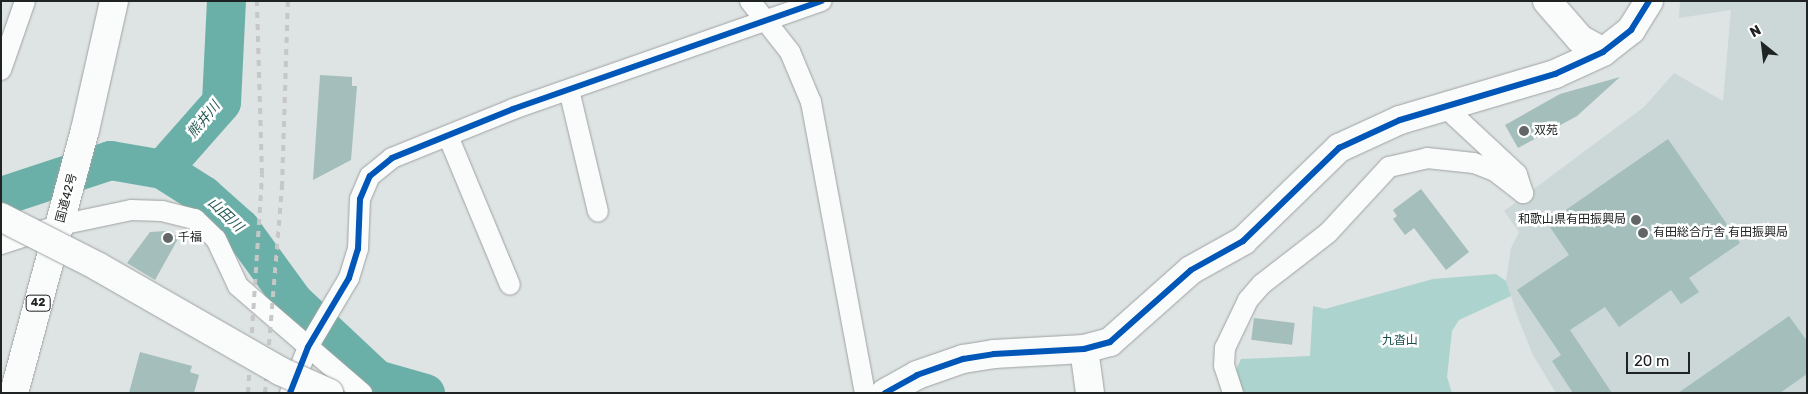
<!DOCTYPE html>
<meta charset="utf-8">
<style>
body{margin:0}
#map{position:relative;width:1808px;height:394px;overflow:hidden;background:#dee3e3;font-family:Rubik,"Noto Sans JP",sans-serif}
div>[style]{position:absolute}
.built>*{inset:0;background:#ccd8d7}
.green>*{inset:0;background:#acd3ce}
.river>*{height:39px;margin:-19.5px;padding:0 19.5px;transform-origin:19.5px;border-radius:19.5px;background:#6ab0a8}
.building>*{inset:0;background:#a3bebb;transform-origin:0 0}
.roads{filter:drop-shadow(0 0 1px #9ea2a2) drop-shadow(0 0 1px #9ea2a2)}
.street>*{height:20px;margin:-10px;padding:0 10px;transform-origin:10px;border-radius:10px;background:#fafbfb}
.secondary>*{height:28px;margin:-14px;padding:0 14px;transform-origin:14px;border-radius:14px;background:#fafbfb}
.highway>*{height:28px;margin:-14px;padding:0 14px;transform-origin:14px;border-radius:14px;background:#fafbfb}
.rail>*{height:4px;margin-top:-2px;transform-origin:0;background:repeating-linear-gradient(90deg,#c6c7c7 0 6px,transparent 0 12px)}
.bridges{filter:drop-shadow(0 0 1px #9ea2a2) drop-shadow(0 0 1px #9ea2a2)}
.secondary-bridge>*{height:28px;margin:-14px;padding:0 14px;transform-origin:14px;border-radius:14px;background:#fafbfb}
.cycleway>*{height:6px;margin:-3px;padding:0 3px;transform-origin:3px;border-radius:3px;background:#0057b8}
.dots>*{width:14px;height:14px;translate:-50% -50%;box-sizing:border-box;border:2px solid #fff;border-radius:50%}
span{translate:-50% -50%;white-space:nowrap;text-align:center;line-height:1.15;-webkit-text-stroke:5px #fff;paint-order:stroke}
.shield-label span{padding:1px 4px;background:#fff;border:1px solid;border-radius:4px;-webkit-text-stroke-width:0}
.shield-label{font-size:11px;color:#202323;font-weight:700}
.poi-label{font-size:12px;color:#202323}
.left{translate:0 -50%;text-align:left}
.right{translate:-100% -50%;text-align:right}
.street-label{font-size:12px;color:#202323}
.park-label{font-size:12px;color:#1a514b}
.water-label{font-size:14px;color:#275c56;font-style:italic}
.frame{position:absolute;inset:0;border:2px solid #202323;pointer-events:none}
.north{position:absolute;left:1738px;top:20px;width:50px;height:50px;-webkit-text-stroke:4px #fff;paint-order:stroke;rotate:331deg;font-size:14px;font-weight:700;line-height:20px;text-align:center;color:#202323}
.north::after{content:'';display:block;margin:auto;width:18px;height:22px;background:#202323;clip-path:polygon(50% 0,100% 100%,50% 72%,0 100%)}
.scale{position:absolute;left:1626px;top:352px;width:64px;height:22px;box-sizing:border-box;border:2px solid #202323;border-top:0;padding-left:6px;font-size:15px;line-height:18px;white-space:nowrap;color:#202323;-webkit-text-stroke:4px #fff;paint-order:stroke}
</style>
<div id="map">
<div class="built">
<i style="clip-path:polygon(1680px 1px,1807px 1px,1807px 393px,1556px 393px,1533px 355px,1518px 318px,1506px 281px,1511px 248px,1519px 232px,1504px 211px,1644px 107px,1674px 73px,1723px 101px,1731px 10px,1679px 18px)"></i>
</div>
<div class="green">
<i style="clip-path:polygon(1496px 274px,1506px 281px,1511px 296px,1459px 320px,1452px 331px,1447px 377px,1452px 393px,1245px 393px,1234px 374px,1241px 359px,1310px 356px,1313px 306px,1325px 309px,1433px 279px)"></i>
</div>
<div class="river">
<i style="left:162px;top:169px;width:89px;rotate:-48.6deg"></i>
<i style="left:221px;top:102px;width:101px;rotate:-87.2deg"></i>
<i style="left:1px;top:196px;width:115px;rotate:-18.3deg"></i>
<i style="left:110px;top:160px;width:53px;rotate:9.8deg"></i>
<i style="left:162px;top:169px;width:49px;rotate:32.4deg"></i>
<i style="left:203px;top:195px;width:50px;rotate:41.7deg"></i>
<i style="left:240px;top:228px;width:90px;rotate:54deg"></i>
<i style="left:293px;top:301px;width:114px;rotate:43.2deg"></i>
<i style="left:376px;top:379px;width:51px;rotate:15.9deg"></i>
</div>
<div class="building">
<i style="clip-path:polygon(320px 75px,352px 77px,352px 86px,357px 86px,351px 160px,313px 180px)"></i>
<i style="clip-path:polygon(1620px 77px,1577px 116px,1518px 148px,1505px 125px,1560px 94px)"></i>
<i style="clip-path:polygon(1668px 139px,1740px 243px,1689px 278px,1699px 292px,1681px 304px,1671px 290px,1619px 327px,1605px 307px,1570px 330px,1612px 393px,1573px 393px,1552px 361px,1561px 355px,1517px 290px,1569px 255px,1547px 223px)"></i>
<i style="clip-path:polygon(1421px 189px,1469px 252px,1446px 270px,1414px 228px,1405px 235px,1393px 219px,1397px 216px,1393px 210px)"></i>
<i style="clip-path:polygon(166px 231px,179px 237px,155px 280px,127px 263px,150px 232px)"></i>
<i style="clip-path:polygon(1789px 316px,1807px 341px,1807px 374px,1780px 393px,1678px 393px)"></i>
<i style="left:1254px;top:318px;width:41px;height:22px;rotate:7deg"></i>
<i style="clip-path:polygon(140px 352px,192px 366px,190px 372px,199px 375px,194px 393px,129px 393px)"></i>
</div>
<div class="roads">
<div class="street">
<i style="left:750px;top:1px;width:65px;rotate:51.9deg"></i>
<i style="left:790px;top:52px;width:54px;rotate:67.2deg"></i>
<i style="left:811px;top:102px;width:296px;rotate:79.5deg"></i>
<i style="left:1px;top:70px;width:73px;rotate:-70.8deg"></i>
<i style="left:569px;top:90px;width:125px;rotate:76.6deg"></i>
<i style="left:448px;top:136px;width:161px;rotate:67.4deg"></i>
<i style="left:1px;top:244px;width:62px;rotate:-17.9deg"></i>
<i style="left:60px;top:225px;width:73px;rotate:-11.9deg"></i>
<i style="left:131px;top:210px;width:31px;rotate:2deg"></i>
<i style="left:162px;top:211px;width:34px;rotate:14deg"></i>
<i style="left:195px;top:219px;width:29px;rotate:44deg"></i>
<i style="left:216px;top:239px;width:52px;rotate:64.9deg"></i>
<i style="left:238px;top:286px;width:164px;rotate:40.8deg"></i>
<i style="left:290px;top:393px;width:49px;rotate:-68.6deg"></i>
<i style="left:308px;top:347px;width:80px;rotate:-59.3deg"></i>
<i style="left:349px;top:278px;width:30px;rotate:-73deg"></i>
<i style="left:358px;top:249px;width:50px;rotate:-87.7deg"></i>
<i style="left:360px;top:199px;width:25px;rotate:-67deg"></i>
<i style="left:370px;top:176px;width:28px;rotate:-39deg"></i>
<i style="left:392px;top:158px;width:131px;rotate:-22deg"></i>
<i style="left:513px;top:109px;width:327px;rotate:-19.3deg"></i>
<i style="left:1233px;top:393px;width:28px;rotate:-108deg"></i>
<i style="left:1224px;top:366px;width:18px;rotate:-87deg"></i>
<i style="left:1225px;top:348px;width:53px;rotate:-64.4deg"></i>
<i style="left:1248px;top:300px;width:21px;rotate:-49deg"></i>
<i style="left:1262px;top:284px;width:83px;rotate:-37.7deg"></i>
<i style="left:1328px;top:233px;width:90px;rotate:-47.3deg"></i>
<i style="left:1389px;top:167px;width:39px;rotate:-13deg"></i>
<i style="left:1427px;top:158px;width:47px;rotate:6.1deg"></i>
<i style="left:1474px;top:163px;width:22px;rotate:21deg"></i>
<i style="left:1495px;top:171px;width:36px;rotate:38deg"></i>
<i style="left:1523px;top:193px;width:20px;rotate:-108deg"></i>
<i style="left:1517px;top:174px;width:98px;rotate:-137.1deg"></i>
</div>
<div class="secondary">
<i style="left:1547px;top:1px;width:50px;rotate:49deg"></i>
<i style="left:1580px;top:39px;width:26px;rotate:29deg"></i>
<i style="left:1084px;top:349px;width:44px;rotate:82.2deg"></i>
<i style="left:885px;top:393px;width:37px;rotate:-29deg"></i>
<i style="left:917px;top:375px;width:49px;rotate:-19.2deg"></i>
<i style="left:963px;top:359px;width:31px;rotate:-9deg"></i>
<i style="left:994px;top:354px;width:90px;rotate:-3.2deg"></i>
<i style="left:1084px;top:349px;width:27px;rotate:-15deg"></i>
<i style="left:1110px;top:342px;width:108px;rotate:-41.6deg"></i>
<i style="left:1191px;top:270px;width:60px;rotate:-29.1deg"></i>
<i style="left:1243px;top:241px;width:134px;rotate:-44.1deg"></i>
<i style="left:1339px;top:148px;width:67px;rotate:-24.7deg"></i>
<i style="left:1400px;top:120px;width:162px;rotate:-16.5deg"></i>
<i style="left:1555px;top:74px;width:53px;rotate:-24.6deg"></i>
<i style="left:1603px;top:52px;width:36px;rotate:-38deg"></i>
<i style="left:1631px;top:30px;width:34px;rotate:-58deg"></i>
</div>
<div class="highway">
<i style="left:14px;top:393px;width:272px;rotate:-74.9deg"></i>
<i style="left:85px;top:130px;width:132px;rotate:-77.3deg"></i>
</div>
</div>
<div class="rail">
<i style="left:248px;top:393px;width:219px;rotate:-86.3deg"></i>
<i style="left:262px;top:174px;width:173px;rotate:-91.7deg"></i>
<i style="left:265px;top:393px;width:207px;rotate:-85.3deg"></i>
<i style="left:282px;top:187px;width:186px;rotate:-88.2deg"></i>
</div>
<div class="bridges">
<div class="secondary-bridge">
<i style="left:1px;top:217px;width:108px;rotate:27deg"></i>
<i style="left:97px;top:266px;width:211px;rotate:29.8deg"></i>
<i style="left:280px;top:371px;width:54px;rotate:24.2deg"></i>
</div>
</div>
<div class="cycleway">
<i style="left:290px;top:393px;width:49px;rotate:-68.6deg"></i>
<i style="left:308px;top:347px;width:80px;rotate:-59.3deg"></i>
<i style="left:349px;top:278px;width:30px;rotate:-73deg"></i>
<i style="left:358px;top:249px;width:50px;rotate:-87.7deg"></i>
<i style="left:360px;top:199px;width:25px;rotate:-67deg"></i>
<i style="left:370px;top:176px;width:28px;rotate:-39deg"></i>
<i style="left:392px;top:158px;width:131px;rotate:-22deg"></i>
<i style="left:513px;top:109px;width:327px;rotate:-19.3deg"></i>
<i style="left:885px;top:393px;width:37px;rotate:-29deg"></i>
<i style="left:917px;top:375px;width:49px;rotate:-19.2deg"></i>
<i style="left:963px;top:359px;width:31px;rotate:-9deg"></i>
<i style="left:994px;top:354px;width:90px;rotate:-3.2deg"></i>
<i style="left:1084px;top:349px;width:27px;rotate:-15deg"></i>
<i style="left:1110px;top:342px;width:108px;rotate:-41.6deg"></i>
<i style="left:1191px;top:270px;width:60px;rotate:-29.1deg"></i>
<i style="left:1243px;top:241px;width:134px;rotate:-44.1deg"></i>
<i style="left:1339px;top:148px;width:67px;rotate:-24.7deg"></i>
<i style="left:1400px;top:120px;width:162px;rotate:-16.5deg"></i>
<i style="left:1555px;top:74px;width:53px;rotate:-24.6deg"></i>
<i style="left:1603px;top:52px;width:36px;rotate:-38deg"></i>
<i style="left:1631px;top:30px;width:34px;rotate:-58deg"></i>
</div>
<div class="dots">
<i style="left:1524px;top:131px;background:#626666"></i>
<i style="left:1636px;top:220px;background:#626666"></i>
<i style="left:1643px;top:233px;background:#626666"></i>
<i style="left:168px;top:238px;background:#626666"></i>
</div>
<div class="shield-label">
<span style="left:38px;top:303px">42</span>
</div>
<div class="poi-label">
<span class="left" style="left:1534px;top:131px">双苑</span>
<span class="right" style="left:1626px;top:220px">和歌山県有田振興局</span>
<span class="left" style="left:1653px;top:233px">有田総合庁舎 有田振興局</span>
<span class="left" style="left:178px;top:238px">千福</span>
</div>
<div class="street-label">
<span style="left:67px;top:198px;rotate:-75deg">国道42号</span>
</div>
<div class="park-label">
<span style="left:1400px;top:341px">九沓山</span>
</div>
<div class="water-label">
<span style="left:204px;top:120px;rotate:-51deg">熊井川</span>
<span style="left:225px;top:215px;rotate:43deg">山田川</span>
</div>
<div class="frame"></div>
<div class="north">N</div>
<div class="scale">20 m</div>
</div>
